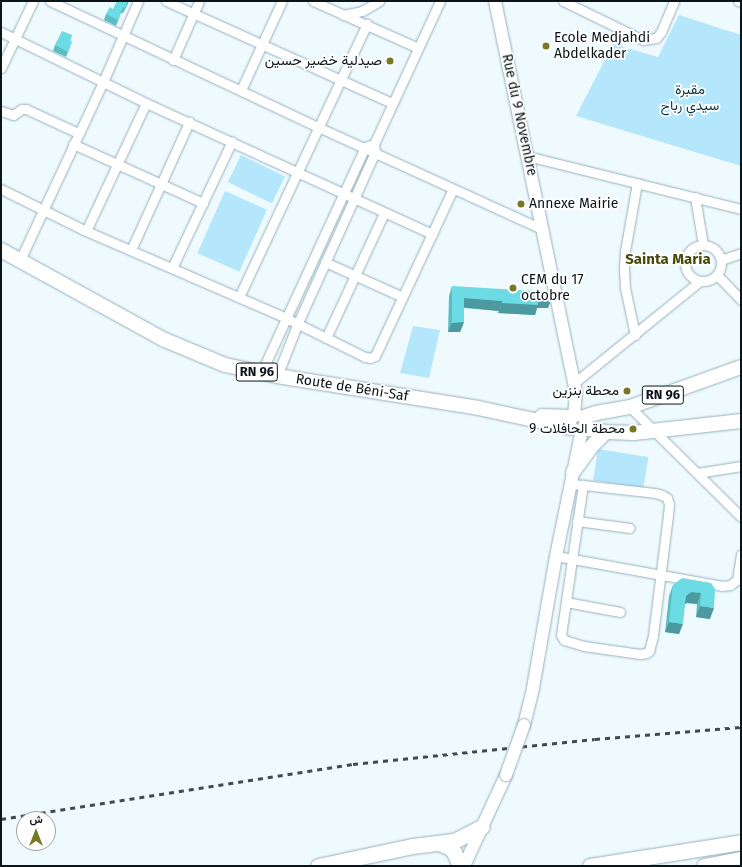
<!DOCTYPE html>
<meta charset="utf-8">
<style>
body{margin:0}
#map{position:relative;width:742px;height:867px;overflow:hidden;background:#eefafe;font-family:"Fira Sans",Vazirmatn,sans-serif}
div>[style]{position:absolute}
.green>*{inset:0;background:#b5e7fc;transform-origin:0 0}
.roads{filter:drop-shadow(0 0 1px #96b1bc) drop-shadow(0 0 1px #96b1bc)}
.minor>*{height:9px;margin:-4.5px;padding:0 4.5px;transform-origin:4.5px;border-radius:4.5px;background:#fff}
.minor>.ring{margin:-4.5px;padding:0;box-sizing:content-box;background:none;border:9px solid #fff;border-radius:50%}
.secondary>*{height:12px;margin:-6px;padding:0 6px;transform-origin:6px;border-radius:6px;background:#fff}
.primary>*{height:14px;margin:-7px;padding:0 7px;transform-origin:7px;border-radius:7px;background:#fff}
.trunk>*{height:15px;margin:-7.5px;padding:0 7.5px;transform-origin:7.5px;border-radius:7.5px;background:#fff}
.rail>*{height:2.5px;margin-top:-1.25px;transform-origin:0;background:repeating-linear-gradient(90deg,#404b4f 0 5px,transparent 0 10px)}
.bridges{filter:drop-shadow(0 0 1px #96b1bc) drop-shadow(0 0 1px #96b1bc)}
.secondary-bridge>*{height:12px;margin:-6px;padding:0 6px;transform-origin:6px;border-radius:6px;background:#fff}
.wall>*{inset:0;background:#5ebcc3}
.shaded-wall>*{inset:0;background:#4c999f}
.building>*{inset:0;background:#6ddbe3}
.dots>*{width:11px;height:11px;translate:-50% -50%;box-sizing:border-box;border:2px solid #fff;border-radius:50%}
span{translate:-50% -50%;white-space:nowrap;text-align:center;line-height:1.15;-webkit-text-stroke:3.5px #fff;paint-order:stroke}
.shield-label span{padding:1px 3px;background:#fff;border:1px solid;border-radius:3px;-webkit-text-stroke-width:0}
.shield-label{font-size:13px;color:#0b1519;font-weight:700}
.poi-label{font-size:14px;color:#0b1519}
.left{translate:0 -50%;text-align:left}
.right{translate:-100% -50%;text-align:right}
.park-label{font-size:14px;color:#0b3745}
.street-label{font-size:14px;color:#0b1519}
.neighbourhood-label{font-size:15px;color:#484a0c;font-weight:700}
.frame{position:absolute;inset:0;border:2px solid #0b1519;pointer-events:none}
.north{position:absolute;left:16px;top:811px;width:40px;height:40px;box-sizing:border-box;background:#fff;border:1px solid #9da1a3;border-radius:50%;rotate:0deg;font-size:11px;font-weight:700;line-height:16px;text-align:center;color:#0b1519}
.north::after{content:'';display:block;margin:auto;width:14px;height:18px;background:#767922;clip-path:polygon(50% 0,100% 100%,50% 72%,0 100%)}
</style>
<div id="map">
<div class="green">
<i style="clip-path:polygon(679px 15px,741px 35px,741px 166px,576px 116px,613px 44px,658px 57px)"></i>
<i style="left:241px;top:155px;width:49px;height:30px;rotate:26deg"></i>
<i style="left:225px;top:191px;width:46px;height:68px;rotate:24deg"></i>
<i style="clip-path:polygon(413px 326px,440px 330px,429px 378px,400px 373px)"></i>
<i style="left:598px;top:449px;width:51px;height:32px;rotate:9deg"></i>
</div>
<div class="roads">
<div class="minor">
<i style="left:50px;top:1px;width:296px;rotate:25.2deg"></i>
<i style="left:318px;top:127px;width:246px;rotate:24.5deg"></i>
<i style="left:166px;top:1px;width:248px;rotate:24.3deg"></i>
<i style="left:313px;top:1px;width:115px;rotate:24.1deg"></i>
<i style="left:563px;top:1px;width:89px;rotate:26deg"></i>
<i style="left:643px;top:40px;width:13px;rotate:-9deg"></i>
<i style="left:656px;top:38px;width:8px;rotate:-50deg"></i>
<i style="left:661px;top:32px;width:34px;rotate:-67deg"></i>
<i style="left:738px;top:1px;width:3px;rotate:18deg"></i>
<i style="left:343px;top:15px;width:19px;rotate:-12deg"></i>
<i style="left:362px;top:11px;width:20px;rotate:-30deg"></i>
<i style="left:1px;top:32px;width:161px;rotate:26.1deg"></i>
<i style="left:146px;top:103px;width:315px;rotate:24.6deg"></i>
<i style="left:173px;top:60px;width:64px;rotate:-66.2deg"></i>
<i style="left:1px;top:68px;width:74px;rotate:-64.5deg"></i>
<i style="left:241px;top:90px;width:98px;rotate:-65.3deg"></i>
<i style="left:1px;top:111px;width:13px;rotate:18deg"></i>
<i style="left:13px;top:115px;width:11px;rotate:-34deg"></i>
<i style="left:22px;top:109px;width:4px"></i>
<i style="left:26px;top:109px;width:57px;rotate:24.8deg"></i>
<i style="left:73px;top:144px;width:143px;rotate:24.4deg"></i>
<i style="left:527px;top:156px;width:220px;rotate:13.9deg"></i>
<i style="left:1px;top:189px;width:95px;rotate:26.3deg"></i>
<i style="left:86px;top:231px;width:218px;rotate:23.5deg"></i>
<i style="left:286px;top:318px;width:88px;rotate:26.3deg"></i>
<i style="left:365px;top:357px;width:5px;rotate:11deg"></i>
<i style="left:370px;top:358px;width:5px;rotate:-22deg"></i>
<i style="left:375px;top:356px;width:184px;rotate:-65deg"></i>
<i style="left:695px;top:197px;width:49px;rotate:80.5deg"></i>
<i style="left:86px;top:231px;width:141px;rotate:-64.9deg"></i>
<i class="ring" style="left:685px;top:245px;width:27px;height:27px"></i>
<i style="left:131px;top:250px;width:141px;rotate:-65.6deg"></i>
<i style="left:20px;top:260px;width:196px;rotate:-65deg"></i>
<i style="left:103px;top:82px;width:88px;rotate:-66.6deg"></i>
<i style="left:721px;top:260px;width:21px;rotate:-19deg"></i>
<i style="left:325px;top:262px;width:85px;rotate:24.2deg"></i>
<i style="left:172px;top:268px;width:140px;rotate:-64.7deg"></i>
<i style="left:717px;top:275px;width:35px;rotate:46deg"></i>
<i style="left:239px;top:297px;width:302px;rotate:-64.9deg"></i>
<i style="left:635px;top:335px;width:48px;rotate:-102deg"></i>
<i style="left:625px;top:288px;width:21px;rotate:-93deg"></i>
<i style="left:624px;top:267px;width:16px;rotate:-86deg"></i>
<i style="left:625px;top:251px;width:69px;rotate:-80deg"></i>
<i style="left:326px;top:338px;width:138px;rotate:-65.1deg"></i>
<i style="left:261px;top:373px;width:249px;rotate:-65.3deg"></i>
<i style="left:365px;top:147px;width:6px;rotate:-18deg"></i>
<i style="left:277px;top:376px;width:55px;rotate:-68.6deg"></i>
<i style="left:297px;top:325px;width:190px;rotate:-65.7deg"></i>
<i style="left:375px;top:152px;width:8px;rotate:-97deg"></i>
<i style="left:374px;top:144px;width:157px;rotate:-65.2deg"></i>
<i style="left:574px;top:383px;width:162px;rotate:-39deg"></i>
<i style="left:630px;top:407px;width:156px;rotate:44.7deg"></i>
<i style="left:697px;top:473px;width:45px;rotate:-9deg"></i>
<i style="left:570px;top:484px;width:13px;rotate:4deg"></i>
<i style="left:583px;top:485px;width:72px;rotate:6.3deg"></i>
<i style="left:655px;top:493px;width:7px;rotate:16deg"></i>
<i style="left:662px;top:495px;width:6px;rotate:31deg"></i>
<i style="left:667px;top:498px;width:6px;rotate:72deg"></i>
<i style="left:669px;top:504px;width:11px;rotate:95deg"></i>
<i style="left:668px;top:515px;width:122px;rotate:97.1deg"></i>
<i style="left:653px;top:636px;width:16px;rotate:105deg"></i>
<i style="left:649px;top:651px;width:4px;rotate:146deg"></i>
<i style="left:646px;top:653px;width:6px;rotate:171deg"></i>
<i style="left:640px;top:654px;width:57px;rotate:-171.9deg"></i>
<i style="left:584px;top:646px;width:21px;rotate:-163deg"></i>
<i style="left:564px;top:640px;width:6px;rotate:-121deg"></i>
<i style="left:561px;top:635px;width:152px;rotate:-81.7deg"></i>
<i style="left:577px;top:521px;width:53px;rotate:7.5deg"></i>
<i style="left:556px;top:556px;width:169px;rotate:10.2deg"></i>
<i style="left:722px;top:586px;width:8px;rotate:-7deg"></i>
<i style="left:730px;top:585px;width:9px;rotate:-36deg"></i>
<i style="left:737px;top:580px;width:26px;rotate:-81deg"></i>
<i style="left:566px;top:602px;width:55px;rotate:10.5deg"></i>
</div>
<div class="secondary">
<i style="left:495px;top:1px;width:400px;rotate:78.3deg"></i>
<i style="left:576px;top:393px;width:22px;rotate:95deg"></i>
<i style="left:524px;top:725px;width:38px;rotate:-76deg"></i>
<i style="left:533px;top:688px;width:134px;rotate:-80.1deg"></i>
<i style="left:556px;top:556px;width:130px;rotate:-78.4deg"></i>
<i style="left:464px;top:866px;width:100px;rotate:-65.2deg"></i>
</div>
<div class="primary">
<i style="left:1px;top:250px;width:187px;rotate:28.8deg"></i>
<i style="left:165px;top:340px;width:65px;rotate:22.6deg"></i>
<i style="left:225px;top:365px;width:53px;rotate:11.9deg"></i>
<i style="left:277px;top:376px;width:204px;rotate:9deg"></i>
<i style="left:478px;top:408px;width:95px;rotate:12.1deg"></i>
<i style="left:542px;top:416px;width:30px;rotate:2deg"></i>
<i style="left:584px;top:417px;width:13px;rotate:-18deg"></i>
<i style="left:596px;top:413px;width:35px;rotate:-10deg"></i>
<i style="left:630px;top:407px;width:118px;rotate:-19.8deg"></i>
<i style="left:584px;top:428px;width:22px;rotate:10deg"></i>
<i style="left:606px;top:432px;width:28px;rotate:2deg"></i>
<i style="left:634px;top:433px;width:108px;rotate:-6.4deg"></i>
<i style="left:573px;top:472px;width:32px;rotate:-54deg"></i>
<i style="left:592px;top:446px;width:20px;rotate:-45deg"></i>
</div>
<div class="trunk">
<i style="left:439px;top:843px;width:11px;rotate:22deg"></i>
<i style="left:449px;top:847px;width:7px;rotate:45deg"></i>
<i style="left:454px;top:852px;width:15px;rotate:67deg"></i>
<i style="left:318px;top:866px;width:96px;rotate:-12deg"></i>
<i style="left:412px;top:846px;width:42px;rotate:-6.8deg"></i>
<i style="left:454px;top:841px;width:31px;rotate:-27deg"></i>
<i style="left:590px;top:866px;width:153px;rotate:-9deg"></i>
<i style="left:704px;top:866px;width:38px;rotate:-11deg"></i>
</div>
</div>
<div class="rail">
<i style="left:1px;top:819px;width:356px;rotate:-8.9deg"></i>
<i style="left:353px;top:764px;width:243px;rotate:-5.9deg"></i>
<i style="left:595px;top:739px;width:146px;rotate:-4.7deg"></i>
</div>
<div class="bridges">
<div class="secondary-bridge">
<i style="left:506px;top:775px;width:53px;rotate:-70.2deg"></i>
</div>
</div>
<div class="wall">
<i style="clip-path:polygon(129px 1px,123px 13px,121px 13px,116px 26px,104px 20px,106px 14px,113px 9px)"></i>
<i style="clip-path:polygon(72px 35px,70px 41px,70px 47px,66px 57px,53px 51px,55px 45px)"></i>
<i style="clip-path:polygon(452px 286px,548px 308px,537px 308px,535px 315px,498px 313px,499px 311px,464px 308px,464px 322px,460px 332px,448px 332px,449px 296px)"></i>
<i style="clip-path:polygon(711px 583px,710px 619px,696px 617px,697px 604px,687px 603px,685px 604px,679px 634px,665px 632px,669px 596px,673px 585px)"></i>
</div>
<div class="shaded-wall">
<i style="clip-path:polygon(128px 1px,129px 1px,123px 13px,125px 8px)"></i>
<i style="clip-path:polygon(464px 298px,502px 301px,499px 311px,461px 307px)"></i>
<i style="clip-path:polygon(538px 298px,552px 298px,548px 308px,537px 308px,535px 315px,498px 313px,502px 303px)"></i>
<i style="clip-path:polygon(464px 322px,460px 332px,448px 332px,452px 323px)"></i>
<i style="clip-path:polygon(691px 592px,701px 593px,697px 604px,687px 603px,682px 607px,686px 596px)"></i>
<i style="clip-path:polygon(700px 606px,714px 608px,710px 619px,696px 617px)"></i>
<i style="clip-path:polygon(669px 622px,683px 624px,679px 634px,665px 632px)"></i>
</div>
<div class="building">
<i style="clip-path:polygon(117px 1px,128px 1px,125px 8px,123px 7px,118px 20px,106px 14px,110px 7px,113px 9px)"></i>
<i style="clip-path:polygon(62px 31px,72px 35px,70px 40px,72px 42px,68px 52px,55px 45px)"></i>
<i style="clip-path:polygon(452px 286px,551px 292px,552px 298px,538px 298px,538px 305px,502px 303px,502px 301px,464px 298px,464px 322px,452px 323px)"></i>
<i style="clip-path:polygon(682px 578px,711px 583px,715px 589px,714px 608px,700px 606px,701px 593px,691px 592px,686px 596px,683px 624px,669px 622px,673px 585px)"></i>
</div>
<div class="dots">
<i style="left:546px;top:46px;background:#767922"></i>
<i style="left:390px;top:61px;background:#767922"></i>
<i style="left:521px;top:204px;background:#767922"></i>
<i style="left:513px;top:288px;background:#767922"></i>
<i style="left:627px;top:391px;background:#767922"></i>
<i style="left:633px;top:429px;background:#767922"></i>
</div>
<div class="shield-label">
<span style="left:257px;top:372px">RN 96</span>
<span style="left:663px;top:395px">RN 96</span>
</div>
<div class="poi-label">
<span class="left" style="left:554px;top:46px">Ecole Medjahdi<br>Abdelkader</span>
<span class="right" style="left:382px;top:61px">صيدلية خضير حسين</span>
<span class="left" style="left:529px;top:204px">Annexe Mairie</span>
<span class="left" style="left:521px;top:288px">CEM du 17<br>octobre</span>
<span class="right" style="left:619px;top:391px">محطة بنزين</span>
<span class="right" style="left:625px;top:429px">محطة الحافلات 9</span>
</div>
<div class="park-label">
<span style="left:690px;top:98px">مقبرة<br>سيدي رباح</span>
</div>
<div class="street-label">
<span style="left:519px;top:115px;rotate:78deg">Rue du 9 Novembre</span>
<span style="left:352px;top:388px;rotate:9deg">Route de Béni-Saf</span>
</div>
<div class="neighbourhood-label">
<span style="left:668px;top:260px">Sainta Maria</span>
</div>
<div class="frame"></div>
<div class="north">ش</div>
</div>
